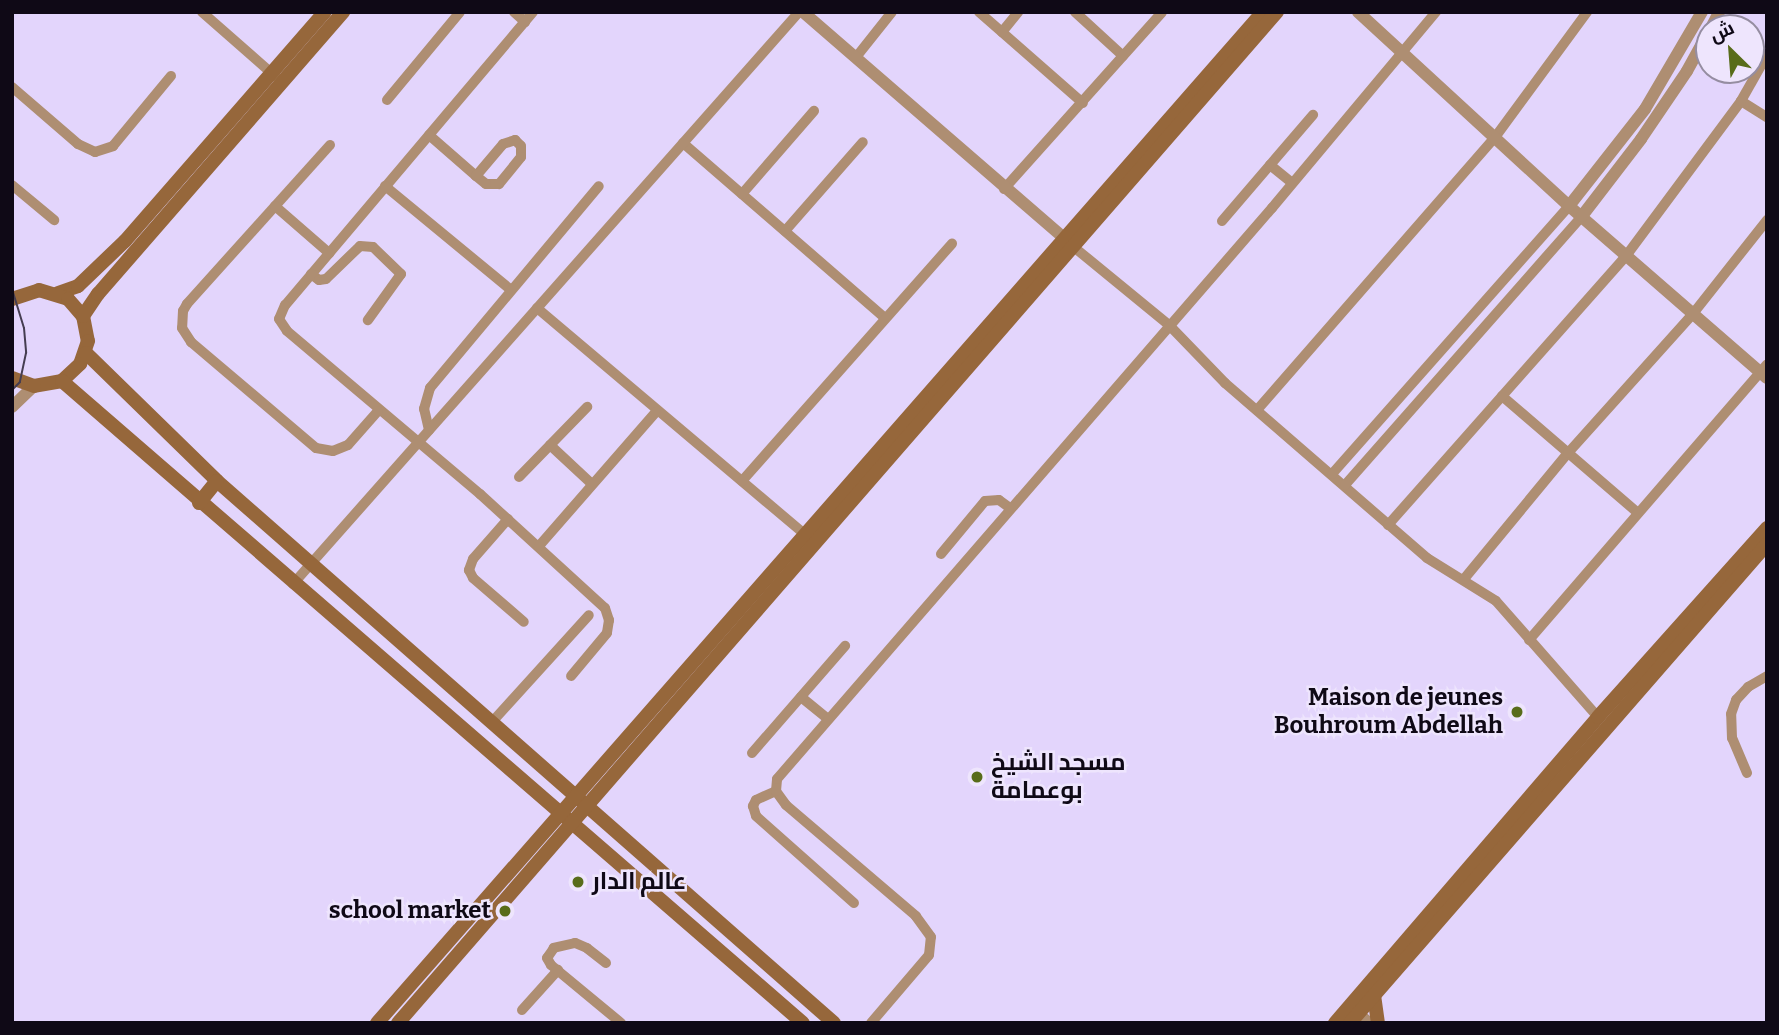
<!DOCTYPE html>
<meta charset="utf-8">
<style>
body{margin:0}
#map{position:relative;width:1779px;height:1035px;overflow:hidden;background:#e3d5fc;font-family:Bitter,Cairo,serif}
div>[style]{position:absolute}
.minor>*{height:10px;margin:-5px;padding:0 5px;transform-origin:5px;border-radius:5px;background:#ae8e72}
.tertiary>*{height:12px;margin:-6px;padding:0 6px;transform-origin:6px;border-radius:6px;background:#ae8e72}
.secondary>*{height:14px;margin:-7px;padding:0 7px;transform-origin:7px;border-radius:7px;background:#96673b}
.tram>*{height:2px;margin:-1px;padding:0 1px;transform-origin:1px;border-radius:1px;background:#453d51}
.dots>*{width:19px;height:19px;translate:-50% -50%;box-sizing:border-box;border:4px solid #eee5fd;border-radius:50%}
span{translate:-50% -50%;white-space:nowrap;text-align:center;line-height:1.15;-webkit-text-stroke:5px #eee5fd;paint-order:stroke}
.poi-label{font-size:24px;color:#0f0916;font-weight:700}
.right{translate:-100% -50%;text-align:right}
.left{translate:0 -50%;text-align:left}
.frame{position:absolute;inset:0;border:14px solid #0f0916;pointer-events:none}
.north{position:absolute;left:1695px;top:14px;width:70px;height:70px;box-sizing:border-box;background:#eee5fd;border:2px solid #958da1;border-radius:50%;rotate:335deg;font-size:19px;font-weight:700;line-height:28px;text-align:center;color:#0f0916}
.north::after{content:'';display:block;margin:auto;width:24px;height:32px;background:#586c1a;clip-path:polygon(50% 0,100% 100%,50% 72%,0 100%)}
</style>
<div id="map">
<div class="minor">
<i style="left:202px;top:12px;width:98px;rotate:41.3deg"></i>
<i style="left:514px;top:12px;width:15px;rotate:42deg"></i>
<i style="left:533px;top:12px;width:384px;rotate:130.2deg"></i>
<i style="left:285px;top:305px;width:15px;rotate:113deg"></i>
<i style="left:279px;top:319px;width:14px;rotate:56deg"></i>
<i style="left:287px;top:331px;width:253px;rotate:40.2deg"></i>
<i style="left:480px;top:494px;width:169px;rotate:42.4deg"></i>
<i style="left:605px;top:608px;width:13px;rotate:72deg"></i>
<i style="left:609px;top:620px;width:13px;rotate:99deg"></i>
<i style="left:607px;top:633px;width:56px;rotate:129.9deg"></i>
<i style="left:979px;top:12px;width:138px;rotate:41.2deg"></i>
<i style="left:1075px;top:12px;width:65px;rotate:42.5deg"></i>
<i style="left:1002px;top:32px;width:26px;rotate:-51deg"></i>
<i style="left:857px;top:56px;width:56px;rotate:-51.5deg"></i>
<i style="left:12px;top:87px;width:87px;rotate:40.8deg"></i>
<i style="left:78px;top:144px;width:19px;rotate:25deg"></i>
<i style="left:95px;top:152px;width:19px;rotate:-18deg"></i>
<i style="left:113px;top:146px;width:91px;rotate:-50.4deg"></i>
<i style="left:387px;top:100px;width:114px;rotate:-50.3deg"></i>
<i style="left:1741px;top:101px;width:31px;rotate:32deg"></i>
<i style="left:429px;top:135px;width:62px;rotate:41.1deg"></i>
<i style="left:515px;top:140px;width:8px;rotate:45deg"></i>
<i style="left:521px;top:146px;width:11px;rotate:90deg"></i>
<i style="left:521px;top:157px;width:35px;rotate:129deg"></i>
<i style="left:499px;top:184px;width:13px;rotate:180deg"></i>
<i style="left:486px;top:184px;width:13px;rotate:-141deg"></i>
<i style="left:476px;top:176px;width:42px;rotate:-49.8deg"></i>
<i style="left:503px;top:144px;width:13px;rotate:-18deg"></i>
<i style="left:683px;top:143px;width:266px;rotate:40.9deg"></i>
<i style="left:330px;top:145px;width:214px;rotate:132deg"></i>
<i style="left:187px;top:304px;width:8px;rotate:120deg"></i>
<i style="left:183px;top:311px;width:17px;rotate:93deg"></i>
<i style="left:182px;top:328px;width:17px;rotate:57deg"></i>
<i style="left:191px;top:342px;width:164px;rotate:40.3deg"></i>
<i style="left:316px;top:448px;width:17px;rotate:10deg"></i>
<i style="left:333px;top:451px;width:16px;rotate:-22deg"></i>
<i style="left:348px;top:445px;width:45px;rotate:-48.6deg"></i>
<i style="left:1270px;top:165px;width:28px;rotate:39deg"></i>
<i style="left:12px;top:185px;width:55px;rotate:39.8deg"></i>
<i style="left:385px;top:186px;width:162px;rotate:39.5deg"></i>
<i style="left:1004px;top:189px;width:237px;rotate:-48.2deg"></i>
<i style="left:742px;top:194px;width:110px;rotate:-49.1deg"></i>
<i style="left:275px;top:206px;width:72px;rotate:41deg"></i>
<i style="left:1222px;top:221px;width:140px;rotate:-49.4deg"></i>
<i style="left:785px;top:231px;width:118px;rotate:-48.8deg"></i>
<i style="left:1075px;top:248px;width:122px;rotate:39.3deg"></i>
<i style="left:1169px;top:325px;width:81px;rotate:46deg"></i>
<i style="left:1225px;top:383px;width:267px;rotate:40.9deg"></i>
<i style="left:1427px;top:558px;width:81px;rotate:31.9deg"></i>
<i style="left:1496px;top:601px;width:154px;rotate:48.7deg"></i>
<i style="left:311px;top:274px;width:10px;rotate:37deg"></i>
<i style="left:319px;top:280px;width:7px;rotate:-8deg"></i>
<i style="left:326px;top:279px;width:47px;rotate:-44.1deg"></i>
<i style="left:360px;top:246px;width:13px;rotate:4deg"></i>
<i style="left:373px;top:247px;width:39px;rotate:44deg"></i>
<i style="left:401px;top:274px;width:57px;rotate:125.7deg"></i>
<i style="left:537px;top:308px;width:356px;rotate:40.2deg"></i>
<i style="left:1502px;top:396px;width:179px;rotate:40.7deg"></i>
<i style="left:1257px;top:410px;width:364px;rotate:-48.9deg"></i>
<i style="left:1496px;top:136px;width:154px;rotate:-53.7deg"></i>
<i style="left:429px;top:430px;width:22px;rotate:-103deg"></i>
<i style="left:424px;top:409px;width:22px;rotate:-74deg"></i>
<i style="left:430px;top:388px;width:263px;rotate:-50.1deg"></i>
<i style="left:550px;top:445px;width:57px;rotate:42.9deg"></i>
<i style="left:1332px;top:474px;width:358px;rotate:-48.5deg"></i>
<i style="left:519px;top:477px;width:98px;rotate:-45.8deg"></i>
<i style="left:742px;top:481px;width:317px;rotate:-48.5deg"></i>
<i style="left:1345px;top:485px;width:359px;rotate:-48.6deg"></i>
<i style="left:508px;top:519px;width:53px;rotate:131.2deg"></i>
<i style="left:473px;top:559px;width:12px;rotate:110deg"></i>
<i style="left:469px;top:570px;width:9px;rotate:63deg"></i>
<i style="left:473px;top:578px;width:67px;rotate:40.8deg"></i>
<i style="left:1388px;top:525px;width:359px;rotate:-48.5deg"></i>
<i style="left:1626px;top:256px;width:193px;rotate:-53.4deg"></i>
<i style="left:1741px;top:101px;width:53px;rotate:-60.5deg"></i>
<i style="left:539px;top:546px;width:178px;rotate:-48.9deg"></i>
<i style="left:941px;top:554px;width:69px;rotate:-50.3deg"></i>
<i style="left:985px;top:501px;width:14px;rotate:-4deg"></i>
<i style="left:999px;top:500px;width:14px;rotate:36deg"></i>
<i style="left:1464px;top:579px;width:163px;rotate:-50.5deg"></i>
<i style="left:1568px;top:453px;width:186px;rotate:-48.1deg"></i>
<i style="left:1692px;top:315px;width:121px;rotate:-51.7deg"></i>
<i style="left:293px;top:584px;width:764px;rotate:-48.5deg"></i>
<i style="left:1529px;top:640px;width:364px;rotate:-49.2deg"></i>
<i style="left:801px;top:697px;width:33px;rotate:39deg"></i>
<i style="left:492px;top:722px;width:144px;rotate:-47.8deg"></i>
<i style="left:752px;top:753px;width:142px;rotate:-49deg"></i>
<i style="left:1747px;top:773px;width:38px;rotate:-113deg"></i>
<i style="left:1732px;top:738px;width:24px;rotate:-92deg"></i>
<i style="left:1731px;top:714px;width:15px;rotate:-70deg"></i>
<i style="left:1736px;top:700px;width:18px;rotate:-47deg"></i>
<i style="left:1748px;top:687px;width:22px;rotate:-30deg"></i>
<i style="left:776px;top:791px;width:22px;rotate:156deg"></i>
<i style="left:756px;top:800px;width:7px;rotate:117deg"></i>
<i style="left:753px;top:806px;width:10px;rotate:73deg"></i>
<i style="left:756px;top:816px;width:131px;rotate:41.6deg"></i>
<i style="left:606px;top:963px;width:24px;rotate:-142deg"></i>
<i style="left:587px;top:948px;width:13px;rotate:-157deg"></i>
<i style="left:575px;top:943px;width:22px;rotate:167deg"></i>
<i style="left:554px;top:948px;width:12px;rotate:125deg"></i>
<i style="left:547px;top:958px;width:8px;rotate:60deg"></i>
<i style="left:551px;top:965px;width:91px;rotate:39.6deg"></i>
<i style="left:1354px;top:1008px;width:22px;rotate:43deg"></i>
<i style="left:522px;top:1010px;width:54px;rotate:-48deg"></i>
<i style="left:871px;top:1023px;width:89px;rotate:-49.5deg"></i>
<i style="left:929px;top:955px;width:18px;rotate:-84deg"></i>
<i style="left:931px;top:937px;width:26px;rotate:-126deg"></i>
<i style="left:916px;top:916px;width:171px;rotate:-139.5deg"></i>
<i style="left:786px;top:805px;width:17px;rotate:-126deg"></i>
<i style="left:776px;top:791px;width:12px;rotate:-85deg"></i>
<i style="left:777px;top:779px;width:756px;rotate:-49.08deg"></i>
<i style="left:1272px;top:208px;width:256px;rotate:-50.1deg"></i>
</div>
<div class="tertiary">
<i style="left:803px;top:12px;width:356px;rotate:40.9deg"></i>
<i style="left:1358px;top:12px;width:287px;rotate:42.6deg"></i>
<i style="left:1569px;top:206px;width:262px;rotate:41deg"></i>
<i style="left:1711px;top:28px;width:18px;rotate:-63deg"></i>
<i style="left:1569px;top:206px;width:123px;rotate:-51.9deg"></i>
<i style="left:1645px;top:109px;width:113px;rotate:-59.6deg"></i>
<i style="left:1582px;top:216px;width:97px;rotate:-52.5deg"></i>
<i style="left:1641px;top:139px;width:82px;rotate:-55.9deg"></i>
<i style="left:1687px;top:71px;width:46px;rotate:-61.2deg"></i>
<i style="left:12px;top:407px;width:30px;rotate:-44deg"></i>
</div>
<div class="secondary">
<i style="left:58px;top:293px;width:21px;rotate:-19deg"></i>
<i style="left:78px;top:286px;width:65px;rotate:-43.8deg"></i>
<i style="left:125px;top:241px;width:304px;rotate:-48.9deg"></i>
<i style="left:12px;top:299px;width:28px;rotate:-18deg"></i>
<i style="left:39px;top:290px;width:30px;rotate:17deg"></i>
<i style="left:68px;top:299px;width:23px;rotate:49deg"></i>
<i style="left:83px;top:316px;width:25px;rotate:79deg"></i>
<i style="left:88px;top:341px;width:24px;rotate:109deg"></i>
<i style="left:80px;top:364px;width:25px;rotate:137deg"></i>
<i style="left:62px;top:381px;width:28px;rotate:170deg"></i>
<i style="left:34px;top:386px;width:23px;rotate:-160deg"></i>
<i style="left:83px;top:316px;width:27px;rotate:-56deg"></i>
<i style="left:98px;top:294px;width:374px;rotate:-49deg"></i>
<i style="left:86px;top:353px;width:183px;rotate:44.3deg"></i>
<i style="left:217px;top:481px;width:821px;rotate:41.3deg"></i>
<i style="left:62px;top:381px;width:980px;rotate:40.91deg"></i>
<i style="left:199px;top:503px;width:28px;rotate:-51deg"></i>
<i style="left:1374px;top:995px;width:28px;rotate:82deg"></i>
<i style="left:377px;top:1023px;width:1344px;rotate:-48.77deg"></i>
<i style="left:398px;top:1023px;width:1340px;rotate:-49deg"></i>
<i style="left:1335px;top:1023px;width:403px;rotate:-49.3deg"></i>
<i style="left:1598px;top:717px;width:254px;rotate:-48.2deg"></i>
<i style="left:1350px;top:1023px;width:635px;rotate:-48.96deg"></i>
</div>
<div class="tram">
<i style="left:12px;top:289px;width:41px;rotate:72.9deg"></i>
<i style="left:24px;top:328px;width:25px;rotate:85deg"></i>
<i style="left:26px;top:353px;width:30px;rotate:102deg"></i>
<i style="left:20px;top:382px;width:11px;rotate:135deg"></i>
</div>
<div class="dots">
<i style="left:1517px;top:712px;background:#586c1a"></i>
<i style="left:977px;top:777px;background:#586c1a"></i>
<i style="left:578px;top:882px;background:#586c1a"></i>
<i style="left:505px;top:911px;background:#586c1a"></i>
</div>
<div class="poi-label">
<span class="right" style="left:1503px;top:712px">Maison de jeunes<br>Bouhroum Abdellah</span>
<span class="left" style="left:991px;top:777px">مسجد الشيخ<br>بوعمامة</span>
<span class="left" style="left:592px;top:882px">عالم الدار</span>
<span class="right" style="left:491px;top:911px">school market</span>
</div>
<div class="frame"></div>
<div class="north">ش</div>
</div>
